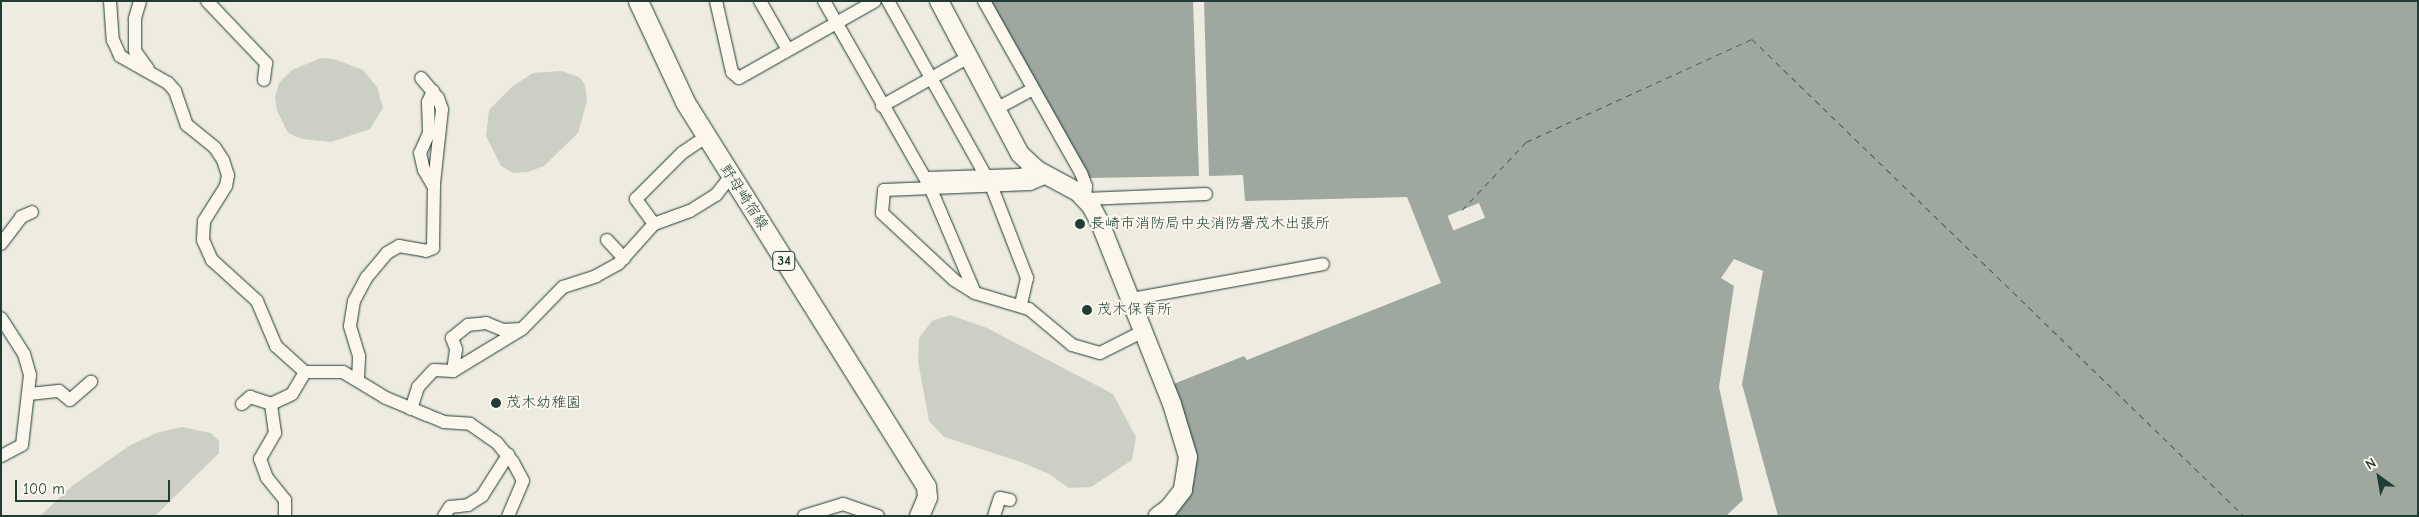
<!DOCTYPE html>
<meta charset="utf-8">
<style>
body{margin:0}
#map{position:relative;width:2419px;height:517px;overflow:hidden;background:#eeece1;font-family:"Comic Neue","Klee One",sans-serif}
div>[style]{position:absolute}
.green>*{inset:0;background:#cbcfc4}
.water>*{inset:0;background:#9fa89f}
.pier>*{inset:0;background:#eeece1;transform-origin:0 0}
.ferry>*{height:1px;margin-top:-0.5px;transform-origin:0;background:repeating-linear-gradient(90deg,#455d54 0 6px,transparent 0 11px)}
.roads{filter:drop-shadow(0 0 1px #1f3d34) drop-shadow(0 0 1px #1f3d34)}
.street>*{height:12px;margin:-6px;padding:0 6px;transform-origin:6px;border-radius:6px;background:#fbf7ec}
.secondary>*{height:18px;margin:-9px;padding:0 9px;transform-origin:9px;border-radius:9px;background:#fbf7ec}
.primary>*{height:19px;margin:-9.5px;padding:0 9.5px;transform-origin:9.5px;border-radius:9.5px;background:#fbf7ec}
.dots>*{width:14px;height:14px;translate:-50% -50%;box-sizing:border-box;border:2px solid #fbf7ec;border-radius:50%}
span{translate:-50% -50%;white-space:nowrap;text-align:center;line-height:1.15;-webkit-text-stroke:4px #fbf7ec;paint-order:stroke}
.shield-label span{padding:1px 4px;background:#fbf7ec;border:1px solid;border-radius:4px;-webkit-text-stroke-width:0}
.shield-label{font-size:14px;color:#1f3d34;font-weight:700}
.street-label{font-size:15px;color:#1f3d34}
.poi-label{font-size:15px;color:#1f3d34}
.left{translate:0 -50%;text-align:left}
.frame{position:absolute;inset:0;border:2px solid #1f3d34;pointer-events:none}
.north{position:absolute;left:2354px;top:452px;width:50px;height:50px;-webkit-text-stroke:4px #fbf7ec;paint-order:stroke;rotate:328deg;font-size:14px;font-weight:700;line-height:20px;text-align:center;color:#1f3d34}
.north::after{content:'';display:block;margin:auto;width:18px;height:22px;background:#1f3d34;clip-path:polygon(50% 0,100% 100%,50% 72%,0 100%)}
.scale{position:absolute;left:15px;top:480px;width:155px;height:22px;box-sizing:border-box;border:2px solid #1f3d34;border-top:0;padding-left:6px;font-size:15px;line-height:18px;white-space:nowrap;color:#1f3d34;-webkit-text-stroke:4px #fbf7ec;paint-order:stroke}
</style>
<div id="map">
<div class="green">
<i style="clip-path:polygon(321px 58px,334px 59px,363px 70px,377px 87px,383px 108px,370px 129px,331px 142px,302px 139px,288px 133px,277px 111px,275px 97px,279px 83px,292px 70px)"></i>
<i style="clip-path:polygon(561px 71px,579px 77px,585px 85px,587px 101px,578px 133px,544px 166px,528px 172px,513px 173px,501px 166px,486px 136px,489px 110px,513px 86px,533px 73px)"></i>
<i style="clip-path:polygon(950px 315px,987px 328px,1113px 394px,1136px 437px,1132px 460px,1091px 487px,1069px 488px,1049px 474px,1021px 462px,944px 437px,929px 421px,918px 361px,919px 338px,932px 321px)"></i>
<i style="clip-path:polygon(182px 427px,211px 433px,219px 441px,219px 453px,155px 516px,40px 516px,72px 486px,129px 446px,156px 433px)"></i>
</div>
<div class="water">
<i style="clip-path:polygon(991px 1px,1193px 1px,1199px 176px,1089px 178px)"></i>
<i style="clip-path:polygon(1204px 1px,2418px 1px,2418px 516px,1778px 516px,1742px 384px,1763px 271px,1734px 259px,1721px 278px,1734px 286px,1719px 387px,1743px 500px,1726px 516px,1169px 516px,1182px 506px,1194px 480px,1196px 455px,1171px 385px,1244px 356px,1247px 360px,1441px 283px,1407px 197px,1245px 201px,1243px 175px,1209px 176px)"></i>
</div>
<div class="pier">
<i style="left:1479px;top:203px;width:16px;height:34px;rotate:68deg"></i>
</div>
<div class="ferry">
<i style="left:1462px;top:210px;width:93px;rotate:-46.7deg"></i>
<i style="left:1526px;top:142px;width:248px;rotate:-24.5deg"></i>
<i style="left:1752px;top:39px;width:685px;rotate:44.11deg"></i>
</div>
<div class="roads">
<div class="street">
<i style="left:110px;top:1px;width:39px;rotate:86deg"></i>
<i style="left:113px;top:40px;width:17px;rotate:66deg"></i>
<i style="left:120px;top:56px;width:55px;rotate:29.4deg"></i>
<i style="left:168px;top:83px;width:11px;rotate:49deg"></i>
<i style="left:175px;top:91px;width:36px;rotate:71deg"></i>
<i style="left:187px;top:125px;width:36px;rotate:39deg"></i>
<i style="left:215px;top:148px;width:14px;rotate:56deg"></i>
<i style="left:223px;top:160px;width:16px;rotate:72deg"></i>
<i style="left:228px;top:175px;width:11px;rotate:100deg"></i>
<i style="left:226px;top:186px;width:41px;rotate:122.2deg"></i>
<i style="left:204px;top:221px;width:19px;rotate:93deg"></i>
<i style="left:203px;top:240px;width:22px;rotate:66deg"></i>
<i style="left:212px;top:260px;width:61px;rotate:42.3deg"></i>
<i style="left:257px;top:301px;width:49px;rotate:67.1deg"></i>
<i style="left:276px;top:346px;width:39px;rotate:42deg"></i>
<i style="left:305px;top:372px;width:38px"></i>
<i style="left:343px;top:372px;width:50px;rotate:31.2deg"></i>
<i style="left:386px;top:398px;width:44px;rotate:22.5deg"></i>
<i style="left:427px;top:415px;width:18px;rotate:22deg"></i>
<i style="left:444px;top:422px;width:26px;rotate:4deg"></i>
<i style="left:470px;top:424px;width:33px;rotate:35deg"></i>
<i style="left:497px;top:443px;width:25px;rotate:50deg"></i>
<i style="left:513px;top:462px;width:21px;rotate:62deg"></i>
<i style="left:523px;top:481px;width:38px;rotate:113deg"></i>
<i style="left:140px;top:1px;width:19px;rotate:106deg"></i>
<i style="left:135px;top:19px;width:32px;rotate:90deg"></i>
<i style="left:135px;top:51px;width:22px;rotate:54deg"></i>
<i style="left:207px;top:1px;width:86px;rotate:46.4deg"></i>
<i style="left:266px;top:63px;width:17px;rotate:97deg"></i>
<i style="left:716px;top:1px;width:73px;rotate:77.3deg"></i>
<i style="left:732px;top:72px;width:9px;rotate:41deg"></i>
<i style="left:739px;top:78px;width:156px;rotate:-29.5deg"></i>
<i style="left:760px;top:1px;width:56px;rotate:60.3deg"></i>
<i style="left:824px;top:1px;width:214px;rotate:60.3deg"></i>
<i style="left:930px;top:187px;width:115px;rotate:67deg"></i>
<i style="left:888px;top:1px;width:211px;rotate:60.8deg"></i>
<i style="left:991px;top:185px;width:100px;rotate:68.8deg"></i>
<i style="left:1027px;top:278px;width:28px;rotate:103deg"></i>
<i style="left:984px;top:1px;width:197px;rotate:60.6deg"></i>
<i style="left:1081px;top:173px;width:14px;rotate:69deg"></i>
<i style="left:1086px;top:186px;width:13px;rotate:94deg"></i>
<i style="left:1085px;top:199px;width:121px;rotate:-2.4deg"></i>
<i style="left:433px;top:91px;width:12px;rotate:114deg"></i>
<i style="left:428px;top:102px;width:31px;rotate:88deg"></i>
<i style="left:429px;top:133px;width:22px;rotate:114deg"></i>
<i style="left:420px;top:153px;width:17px;rotate:77deg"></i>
<i style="left:424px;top:170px;width:20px;rotate:60deg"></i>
<i style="left:882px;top:106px;width:98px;rotate:-29.5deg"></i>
<i style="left:996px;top:109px;width:42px;rotate:-28.4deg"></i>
<i style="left:1049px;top:176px;width:21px;rotate:157deg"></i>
<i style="left:1030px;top:184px;width:146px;rotate:177.6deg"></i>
<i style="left:884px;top:190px;width:23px;rotate:95deg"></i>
<i style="left:882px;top:213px;width:98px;rotate:42.9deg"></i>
<i style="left:954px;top:280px;width:25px;rotate:32deg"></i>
<i style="left:975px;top:293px;width:56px;rotate:16.5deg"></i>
<i style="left:1029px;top:309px;width:56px;rotate:39.9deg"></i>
<i style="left:1072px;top:345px;width:29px;rotate:16deg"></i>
<i style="left:1100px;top:353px;width:47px;rotate:-26.6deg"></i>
<i style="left:926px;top:178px;width:94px;rotate:-1.8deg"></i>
<i style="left:1020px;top:175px;width:18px;rotate:-16deg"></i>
<i style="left:654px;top:224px;width:31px;rotate:-126deg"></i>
<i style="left:636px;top:199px;width:65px;rotate:-45deg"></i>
<i style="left:682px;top:153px;width:29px;rotate:-34deg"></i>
<i style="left:607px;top:240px;width:25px;rotate:47deg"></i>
<i style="left:1px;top:244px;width:34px;rotate:-53deg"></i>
<i style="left:21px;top:217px;width:12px;rotate:-24deg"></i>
<i style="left:1131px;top:299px;width:195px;rotate:-10.3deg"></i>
<i style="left:1px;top:318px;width:43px;rotate:57.4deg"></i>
<i style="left:24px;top:354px;width:22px;rotate:74deg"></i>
<i style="left:30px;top:375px;width:70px;rotate:96.5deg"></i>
<i style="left:22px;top:445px;width:24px;rotate:152deg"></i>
<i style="left:453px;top:371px;width:22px;rotate:-82deg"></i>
<i style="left:456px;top:349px;width:12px;rotate:-110deg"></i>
<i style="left:452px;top:338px;width:21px;rotate:-39deg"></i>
<i style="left:468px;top:325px;width:18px;rotate:-6deg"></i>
<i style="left:486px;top:323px;width:18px;rotate:22deg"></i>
<i style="left:503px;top:330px;width:18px;rotate:-3deg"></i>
<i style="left:358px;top:378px;width:22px;rotate:-87deg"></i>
<i style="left:359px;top:356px;width:31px;rotate:-107deg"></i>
<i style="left:350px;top:326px;width:25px;rotate:-81deg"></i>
<i style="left:354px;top:301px;width:27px;rotate:-62deg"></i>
<i style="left:367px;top:277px;width:31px;rotate:-50deg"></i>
<i style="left:387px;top:253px;width:14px;rotate:-30deg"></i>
<i style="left:399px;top:246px;width:27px;rotate:10deg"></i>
<i style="left:426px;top:251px;width:8px;rotate:-23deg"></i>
<i style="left:433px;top:248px;width:65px;rotate:-89.1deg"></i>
<i style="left:434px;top:183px;width:74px;rotate:-83.8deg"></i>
<i style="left:442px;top:109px;width:12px;rotate:-110deg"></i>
<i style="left:438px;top:98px;width:26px;rotate:-130deg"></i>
<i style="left:29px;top:394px;width:30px;rotate:-6deg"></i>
<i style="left:59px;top:391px;width:14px;rotate:39deg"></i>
<i style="left:70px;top:400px;width:28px;rotate:-41deg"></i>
<i style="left:242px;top:404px;width:11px;rotate:-41deg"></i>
<i style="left:250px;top:397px;width:22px;rotate:18deg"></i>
<i style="left:411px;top:409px;width:23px;rotate:-72deg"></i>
<i style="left:418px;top:387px;width:23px;rotate:-47deg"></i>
<i style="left:434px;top:370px;width:19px;rotate:3deg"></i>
<i style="left:453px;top:371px;width:81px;rotate:-31.3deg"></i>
<i style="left:522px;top:329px;width:59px;rotate:-45.7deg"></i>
<i style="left:563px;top:287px;width:35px;rotate:-18deg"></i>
<i style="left:596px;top:276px;width:26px;rotate:-29deg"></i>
<i style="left:619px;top:263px;width:52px;rotate:-48.1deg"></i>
<i style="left:654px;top:224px;width:38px;rotate:-20deg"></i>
<i style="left:690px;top:211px;width:31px;rotate:-32deg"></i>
<i style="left:716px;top:195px;width:24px;rotate:-52deg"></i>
<i style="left:285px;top:516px;width:16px;rotate:-90deg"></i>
<i style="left:285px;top:500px;width:28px;rotate:-129deg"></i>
<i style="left:267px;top:478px;width:20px;rotate:-110deg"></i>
<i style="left:260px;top:459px;width:30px;rotate:-60deg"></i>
<i style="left:275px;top:433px;width:29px;rotate:-98deg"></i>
<i style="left:271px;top:404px;width:23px;rotate:-25deg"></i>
<i style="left:292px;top:394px;width:26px;rotate:-59deg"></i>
<i style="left:444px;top:516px;width:11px;rotate:-56deg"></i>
<i style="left:450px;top:507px;width:18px;rotate:-6deg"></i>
<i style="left:468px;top:505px;width:17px;rotate:-33deg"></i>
<i style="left:482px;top:496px;width:49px;rotate:-57.6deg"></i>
<i style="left:804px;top:516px;width:41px;rotate:-17.1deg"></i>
<i style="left:843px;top:504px;width:37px;rotate:19deg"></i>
<i style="left:994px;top:516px;width:19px;rotate:-72deg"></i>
<i style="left:1000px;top:498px;width:10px;rotate:11deg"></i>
</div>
<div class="secondary">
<i style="left:939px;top:1px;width:173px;rotate:62.1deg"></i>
<i style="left:1020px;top:154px;width:23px;rotate:43deg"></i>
<i style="left:1037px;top:170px;width:47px;rotate:28.2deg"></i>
<i style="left:1078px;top:192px;width:19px;rotate:47deg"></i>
<i style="left:1091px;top:206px;width:19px;rotate:62deg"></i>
<i style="left:1100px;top:223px;width:195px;rotate:68.3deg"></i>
<i style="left:1172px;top:404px;width:55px;rotate:73.2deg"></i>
<i style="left:1188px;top:457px;width:33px;rotate:99deg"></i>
<i style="left:1183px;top:490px;width:23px;rotate:128deg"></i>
<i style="left:1169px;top:508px;width:14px;rotate:144deg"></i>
</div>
<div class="primary">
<i style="left:638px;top:1px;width:111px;rotate:65deg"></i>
<i style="left:685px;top:102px;width:453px;rotate:57.9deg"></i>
<i style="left:926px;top:486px;width:11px;rotate:85deg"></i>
<i style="left:927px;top:497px;width:21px;rotate:113deg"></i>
</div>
</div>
<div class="dots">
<i style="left:1080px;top:224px;background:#1f3d34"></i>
<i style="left:1087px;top:310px;background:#1f3d34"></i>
<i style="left:496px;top:403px;background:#1f3d34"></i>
</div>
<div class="shield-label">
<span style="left:784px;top:261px">34</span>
</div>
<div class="street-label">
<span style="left:744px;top:197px;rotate:57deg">野母崎宿線</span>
</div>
<div class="poi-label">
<span class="left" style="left:1090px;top:224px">長崎市消防局中央消防署茂木出張所</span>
<span class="left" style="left:1097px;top:310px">茂木保育所</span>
<span class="left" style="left:506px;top:403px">茂木幼稚園</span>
</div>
<div class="frame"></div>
<div class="north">N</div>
<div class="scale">100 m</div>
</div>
